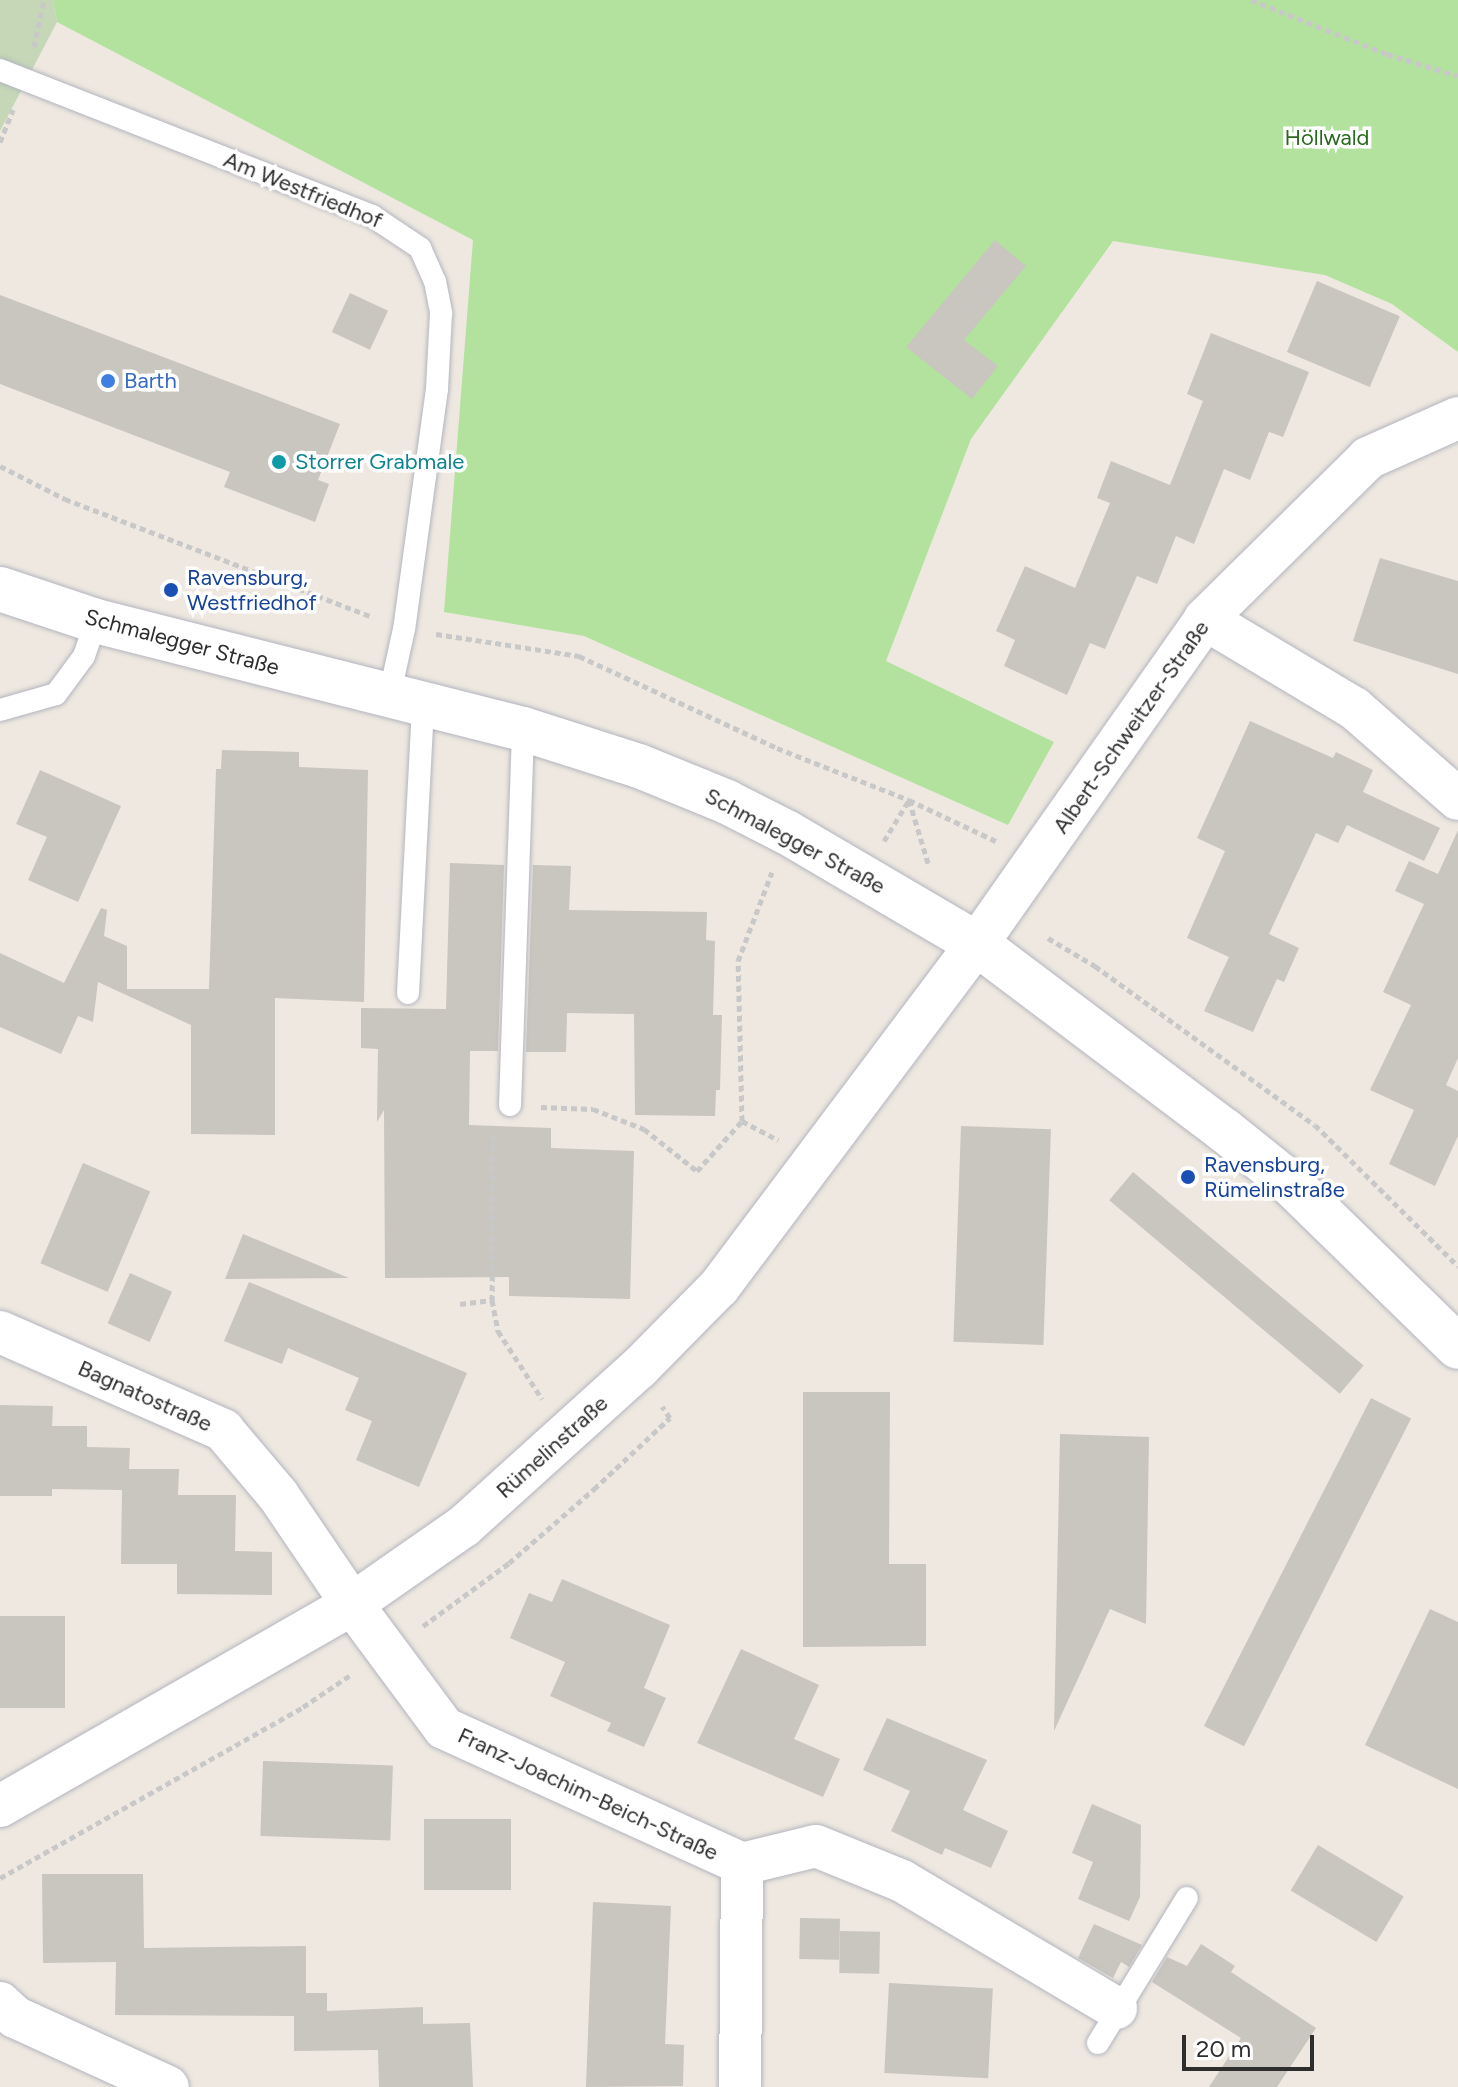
<!DOCTYPE html>
<meta charset="utf-8">
<style>
body{margin:0}
#map{position:relative;width:1458px;height:2087px;overflow:hidden;background:#eee8e0;font-family:Figtree,sans-serif}
div>[style]{position:absolute}
.green>*{inset:0;background:#b2e29e}
.cemetery>*{inset:0;background:#c5d7b7}
.building>*{inset:0;background:#c9c5bf;transform-origin:0 0}
.path>*{height:5px;margin-top:-2.5px;transform-origin:0;background:repeating-linear-gradient(90deg,#c8c8c8 0 6px,transparent 0 10px)}
.roads{filter:drop-shadow(0 0 2px #b3b5bf) drop-shadow(0 0 2px #b3b5bf)}
.lane>*{height:22px;margin:-11px;padding:0 11px;transform-origin:11px;border-radius:11px;background:#fff}
.street>*{height:42px;margin:-21px;padding:0 21px;transform-origin:21px;border-radius:21px;background:#fff}
.secondary>*{height:44px;margin:-22px;padding:0 22px;transform-origin:22px;border-radius:22px;background:#fff}
.dots>*{width:22px;height:22px;translate:-50% -50%;box-sizing:border-box;border:4px solid #fff;border-radius:50%}
span{translate:-50% -50%;white-space:nowrap;text-align:center;line-height:1.15;-webkit-text-stroke:7px #fff;paint-order:stroke}
.park-label{font-size:22px;color:#29691d}
.street-label{font-size:22px;color:#2d2d2d}
.shop-label{font-size:22px;color:#366cbe}
.left{translate:0 -50%;text-align:left}
.culture-label{font-size:22px;color:#0d838f}
.transit-label{font-size:22px;color:#164399}
.scale{position:absolute;left:1182px;top:2035px;width:132px;height:36px;box-sizing:border-box;border:4px solid #2d2d2d;border-top:0;padding-left:10px;font-size:24px;line-height:28px;white-space:nowrap;color:#2d2d2d;-webkit-text-stroke:6px #fff;paint-order:stroke}
</style>
<div id="map">
<div class="green">
<i style="clip-path:polygon(53px 0,1458px 0,1458px 352px,1392px 304px,1325px 275px,1113px 241px,971px 439px,886px 661px,1054px 742px,1008px 825px,584px 636px,444px 612px,473px 240px,57px 22px)"></i>
</div>
<div class="cemetery">
<i style="clip-path:polygon(0 0,53px 0,57px 22px,0 131px)"></i>
</div>
<div class="building">
<i style="clip-path:polygon(995px 240px,1026px 266px,964px 340px,998px 366px,972px 399px,906px 347px)"></i>
<i style="left:1317px;top:281px;width:90px;height:77px;rotate:23deg"></i>
<i style="left:350px;top:293px;width:42px;height:43px;rotate:25deg"></i>
<i style="clip-path:polygon(0 295px,340px 424px,318px 480px,329px 484px,315px 522px,224px 487px,230px 472px,0 384px)"></i>
<i style="clip-path:polygon(1211px 333px,1309px 372px,1283px 437px,1269px 432px,1250px 480px,1224px 469px,1194px 544px,1176px 536px,1157px 584px,1137px 576px,1105px 649px,1090px 643px,1067px 695px,1004px 666px,1015px 640px,996px 631px,1025px 566px,1075px 588px,1110px 503px,1097px 498px,1111px 461px,1170px 485px,1203px 401px,1187px 394px)"></i>
<i style="clip-path:polygon(1380px 558px,1458px 581px,1458px 674px,1353px 641px)"></i>
<i style="clip-path:polygon(1250px 721px,1333px 758px,1336px 752px,1373px 770px,1363px 792px,1440px 828px,1424px 861px,1347px 825px,1338px 843px,1316px 833px,1269px 934px,1299px 948px,1284px 982px,1277px 979px,1253px 1032px,1204px 1011px,1229px 957px,1187px 938px,1225px 851px,1197px 838px)"></i>
<i style="clip-path:polygon(222px 750px,299px 752px,299px 767px,368px 770px,364px 1002px,275px 998px,275px 1135px,191px 1134px,191px 1025px,98px 982px,93px 1022px,78px 1016px,61px 1054px,0 1027px,0 953px,64px 983px,101px 908px,107px 910px,104px 936px,127px 946px,127px 989px,209px 989px,216px 769px,221px 769px)"></i>
<i style="clip-path:polygon(40px 770px,121px 806px,78px 902px,28px 880px,47px 837px,16px 824px)"></i>
<i style="clip-path:polygon(1458px 830px,1458px 1058px,1446px 1085px,1458px 1091px,1458px 1136px,1435px 1186px,1389px 1164px,1414px 1110px,1370px 1090px,1411px 1005px,1383px 992px,1424px 904px,1395px 891px,1409px 861px,1438px 874px)"></i>
<i style="clip-path:polygon(450px 863px,504px 865px,498px 1051px,470px 1051px,469px 1125px,551px 1128px,551px 1148px,634px 1151px,630px 1299px,509px 1296px,509px 1277px,385px 1278px,384px 1110px,377px 1122px,378px 1049px,361px 1048px,361px 1008px,446px 1009px)"></i>
<i style="clip-path:polygon(533px 865px,571px 866px,569px 910px,707px 912px,706px 940px,715px 941px,713px 1015px,722px 1015px,720px 1090px,716px 1090px,715px 1116px,635px 1115px,634px 1014px,567px 1013px,566px 1052px,526px 1052px)"></i>
<i style="left:961px;top:1126px;width:90px;height:216px;rotate:2deg"></i>
<i style="left:83px;top:1163px;width:73px;height:109px;rotate:23deg"></i>
<i style="left:1133px;top:1172px;width:301px;height:37px;rotate:40deg"></i>
<i style="clip-path:polygon(243px 1234px,349px 1278px,225px 1279px)"></i>
<i style="left:130px;top:1273px;width:46px;height:55px;rotate:24deg"></i>
<i style="clip-path:polygon(249px 1282px,467px 1373px,419px 1487px,356px 1460px,372px 1421px,345px 1410px,359px 1378px,288px 1348px,282px 1364px,224px 1341px)"></i>
<i style="clip-path:polygon(803px 1392px,890px 1392px,889px 1564px,926px 1564px,926px 1646px,803px 1647px)"></i>
<i style="left:1371px;top:1398px;width:45px;height:368px;rotate:27deg"></i>
<i style="clip-path:polygon(0 1405px,53px 1406px,52px 1426px,87px 1426px,87px 1447px,130px 1448px,129px 1469px,179px 1469px,178px 1495px,236px 1495px,235px 1551px,272px 1552px,272px 1595px,177px 1594px,177px 1564px,121px 1564px,122px 1490px,52px 1489px,52px 1496px,0 1496px)"></i>
<i style="clip-path:polygon(1060px 1434px,1149px 1437px,1146px 1624px,1110px 1609px,1054px 1731px)"></i>
<i style="clip-path:polygon(562px 1579px,670px 1625px,644px 1688px,666px 1698px,644px 1747px,607px 1731px,611px 1723px,550px 1696px,565px 1662px,510px 1638px,529px 1593px,552px 1602px)"></i>
<i style="clip-path:polygon(1430px 1609px,1458px 1622px,1458px 1789px,1365px 1745px)"></i>
<i style="left:0;top:1616px;width:65px;height:92px"></i>
<i style="clip-path:polygon(741px 1649px,819px 1685px,794px 1739px,840px 1759px,823px 1797px,697px 1743px)"></i>
<i style="clip-path:polygon(887px 1718px,987px 1760px,963px 1810px,1008px 1831px,991px 1868px,945px 1848px,942px 1855px,891px 1831px,910px 1791px,863px 1770px)"></i>
<i style="left:263px;top:1761px;width:130px;height:75px;rotate:2deg"></i>
<i style="clip-path:polygon(1092px 1804px,1141px 1825px,1140px 1897px,1129px 1921px,1078px 1899px,1093px 1862px,1072px 1853px)"></i>
<i style="left:511px;top:1819px;width:71px;height:87px;rotate:90deg"></i>
<i style="left:1318px;top:1845px;width:100px;height:53px;rotate:31deg"></i>
<i style="clip-path:polygon(42px 1874px,143px 1874px,144px 1948px,306px 1946px,306px 1993px,327px 1993px,327px 2011px,423px 2007px,423px 2024px,470px 2023px,473px 2087px,379px 2087px,378px 2050px,294px 2051px,294px 2016px,115px 2015px,116px 1962px,43px 1963px)"></i>
<i style="clip-path:polygon(593px 1902px,671px 1906px,665px 2044px,684px 2045px,683px 2086px,586px 2087px)"></i>
<i style="left:800px;top:1918px;width:40px;height:41px;rotate:1deg"></i>
<i style="clip-path:polygon(1094px 1924px,1142px 1945px,1129px 1967px,1121px 1962px,1113px 1978px,1078px 1958px)"></i>
<i style="left:840px;top:1931px;width:40px;height:42px;rotate:1deg"></i>
<i style="clip-path:polygon(1201px 1944px,1235px 1966px,1231px 1972px,1316px 2028px,1277px 2087px,1209px 2087px,1241px 2038px,1152px 1982px,1167px 1957px,1187px 1966px)"></i>
<i style="left:889px;top:1983px;width:104px;height:90px;rotate:3deg"></i>
</div>
<div class="path">
<i style="left:1251px;top:0;width:146px;rotate:21.7deg"></i>
<i style="left:1387px;top:54px;width:74px;rotate:17.2deg"></i>
<i style="left:34px;top:47px;width:48px;rotate:-78deg"></i>
<i style="left:0;top:142px;width:35px;rotate:-68deg"></i>
<i style="left:0;top:466px;width:73px;rotate:26.9deg"></i>
<i style="left:65px;top:499px;width:330px;rotate:21deg"></i>
<i style="left:436px;top:634px;width:145px;rotate:8.7deg"></i>
<i style="left:579px;top:656px;width:218px;rotate:24.9deg"></i>
<i style="left:777px;top:748px;width:142px;rotate:21.5deg"></i>
<i style="left:909px;top:800px;width:66px;rotate:73.2deg"></i>
<i style="left:884px;top:841px;width:48px;rotate:-58.6deg"></i>
<i style="left:909px;top:800px;width:98px;rotate:25.3deg"></i>
<i style="left:1048px;top:938px;width:55px;rotate:30.8deg"></i>
<i style="left:1095px;top:966px;width:271px;rotate:35.9deg"></i>
<i style="left:1315px;top:1125px;width:201px;rotate:44.6deg"></i>
<i style="left:541px;top:1107px;width:52px;rotate:2.2deg"></i>
<i style="left:593px;top:1109px;width:55px;rotate:21.4deg"></i>
<i style="left:644px;top:1129px;width:68px;rotate:38.4deg"></i>
<i style="left:697px;top:1171px;width:67px;rotate:-48deg"></i>
<i style="left:742px;top:1121px;width:41px;rotate:27.8deg"></i>
<i style="left:742px;top:1121px;width:160px;rotate:-91.4deg"></i>
<i style="left:738px;top:961px;width:95px;rotate:-69.1deg"></i>
<i style="left:493px;top:1135px;width:165px;rotate:90.3deg"></i>
<i style="left:492px;top:1300px;width:32px;rotate:79deg"></i>
<i style="left:498px;top:1331px;width:81px;rotate:57.1deg"></i>
<i style="left:460px;top:1304px;width:32px;rotate:-7deg"></i>
<i style="left:423px;top:1626px;width:107px;rotate:-36.2deg"></i>
<i style="left:509px;top:1563px;width:113px;rotate:-41deg"></i>
<i style="left:594px;top:1489px;width:104px;rotate:-43.1deg"></i>
<i style="left:670px;top:1418px;width:14px;rotate:-124deg"></i>
<i style="left:0;top:1878px;width:348px;rotate:-29.4deg"></i>
<i style="left:303px;top:1707px;width:59px;rotate:-34deg"></i>
</div>
<div class="roads">
<div class="lane">
<i style="left:0;top:70px;width:400px;rotate:21.4deg"></i>
<i style="left:372px;top:216px;width:58px;rotate:33.7deg"></i>
<i style="left:420px;top:248px;width:36px;rotate:66deg"></i>
<i style="left:435px;top:281px;width:33px;rotate:79deg"></i>
<i style="left:441px;top:313px;width:76px;rotate:93deg"></i>
<i style="left:437px;top:389px;width:242px;rotate:97.8deg"></i>
<i style="left:404px;top:629px;width:70px;rotate:102.4deg"></i>
<i style="left:0;top:710px;width:58px;rotate:-15.9deg"></i>
<i style="left:56px;top:694px;width:47px;rotate:-53.6deg"></i>
<i style="left:84px;top:656px;width:37px;rotate:-71deg"></i>
<i style="left:408px;top:993px;width:289px;rotate:-87deg"></i>
<i style="left:510px;top:1105px;width:376px;rotate:-88deg"></i>
<i style="left:1098px;top:2043px;width:170px;rotate:-58.5deg"></i>
</div>
<div class="street">
<i style="left:1205px;top:619px;width:174px;rotate:30.9deg"></i>
<i style="left:1354px;top:708px;width:138px;rotate:41.2deg"></i>
<i style="left:0;top:1332px;width:244px;rotate:23.7deg"></i>
<i style="left:223px;top:1430px;width:85px;rotate:49.8deg"></i>
<i style="left:278px;top:1495px;width:132px;rotate:55.8deg"></i>
<i style="left:352px;top:1604px;width:154px;rotate:53.4deg"></i>
<i style="left:444px;top:1728px;width:328px;rotate:24.5deg"></i>
<i style="left:742px;top:1864px;width:223px;rotate:90.5deg"></i>
<i style="left:0;top:1806px;width:406px;rotate:-29.8deg"></i>
<i style="left:352px;top:1604px;width:136px;rotate:-34.9deg"></i>
<i style="left:464px;top:1526px;width:236px;rotate:-42.1deg"></i>
<i style="left:639px;top:1368px;width:114px;rotate:-45.4deg"></i>
<i style="left:719px;top:1287px;width:429px;rotate:-53.1deg"></i>
<i style="left:977px;top:944px;width:397px;rotate:-54.9deg"></i>
<i style="left:1205px;top:619px;width:229px;rotate:-44.6deg"></i>
<i style="left:1368px;top:458px;width:98px;rotate:-24deg"></i>
<i style="left:742px;top:1864px;width:76px;rotate:-13.7deg"></i>
<i style="left:816px;top:1846px;width:93px;rotate:22.1deg"></i>
<i style="left:902px;top:1881px;width:249px;rotate:30.7deg"></i>
<i style="left:0;top:2003px;width:21px;rotate:43deg"></i>
<i style="left:15px;top:2017px;width:168px;rotate:24.6deg"></i>
</div>
<div class="secondary">
<i style="left:0;top:589px;width:101px;rotate:18.4deg"></i>
<i style="left:96px;top:621px;width:440px;rotate:14.2deg"></i>
<i style="left:523px;top:729px;width:122px;rotate:17.7deg"></i>
<i style="left:639px;top:766px;width:95px;rotate:22.2deg"></i>
<i style="left:727px;top:802px;width:68px;rotate:26.9deg"></i>
<i style="left:788px;top:833px;width:219px;rotate:30.4deg"></i>
<i style="left:977px;top:944px;width:309px;rotate:37deg"></i>
<i style="left:1224px;top:1130px;width:83px;rotate:38.7deg"></i>
<i style="left:1289px;top:1182px;width:236px;rotate:44.3deg"></i>
</div>
</div>
<div class="dots">
<i style="left:108px;top:381px;background:#3f7fe0"></i>
<i style="left:279px;top:462px;background:#0f9aa8"></i>
<i style="left:171px;top:590px;background:#1a4fb4"></i>
<i style="left:1188px;top:1177px;background:#1a4fb4"></i>
</div>
<div class="park-label">
<span style="left:1327px;top:138px">Höllwald</span>
</div>
<div class="street-label">
<span style="left:303px;top:190px;rotate:22deg">Am Westfriedhof</span>
<span style="left:182px;top:642px;rotate:15deg">Schmalegger Straße</span>
<span style="left:1131px;top:727px;rotate:-55deg">Albert-Schweitzer-Straße</span>
<span style="left:795px;top:841px;rotate:28deg">Schmalegger Straße</span>
<span style="left:145px;top:1396px;rotate:24deg">Bagnatostraße</span>
<span style="left:552px;top:1447px;rotate:-42deg">Rümelinstraße</span>
<span style="left:588px;top:1794px;rotate:25deg">Franz-Joachim-Beich-Straße</span>
</div>
<div class="shop-label">
<span class="left" style="left:124px;top:381px">Barth</span>
</div>
<div class="culture-label">
<span class="left" style="left:295px;top:462px">Storrer Grabmale</span>
</div>
<div class="transit-label">
<span class="left" style="left:187px;top:590px">Ravensburg,<br>Westfriedhof</span>
<span class="left" style="left:1204px;top:1177px">Ravensburg,<br>Rümelinstraße</span>
</div>
<div class="scale">20 m</div>
</div>
